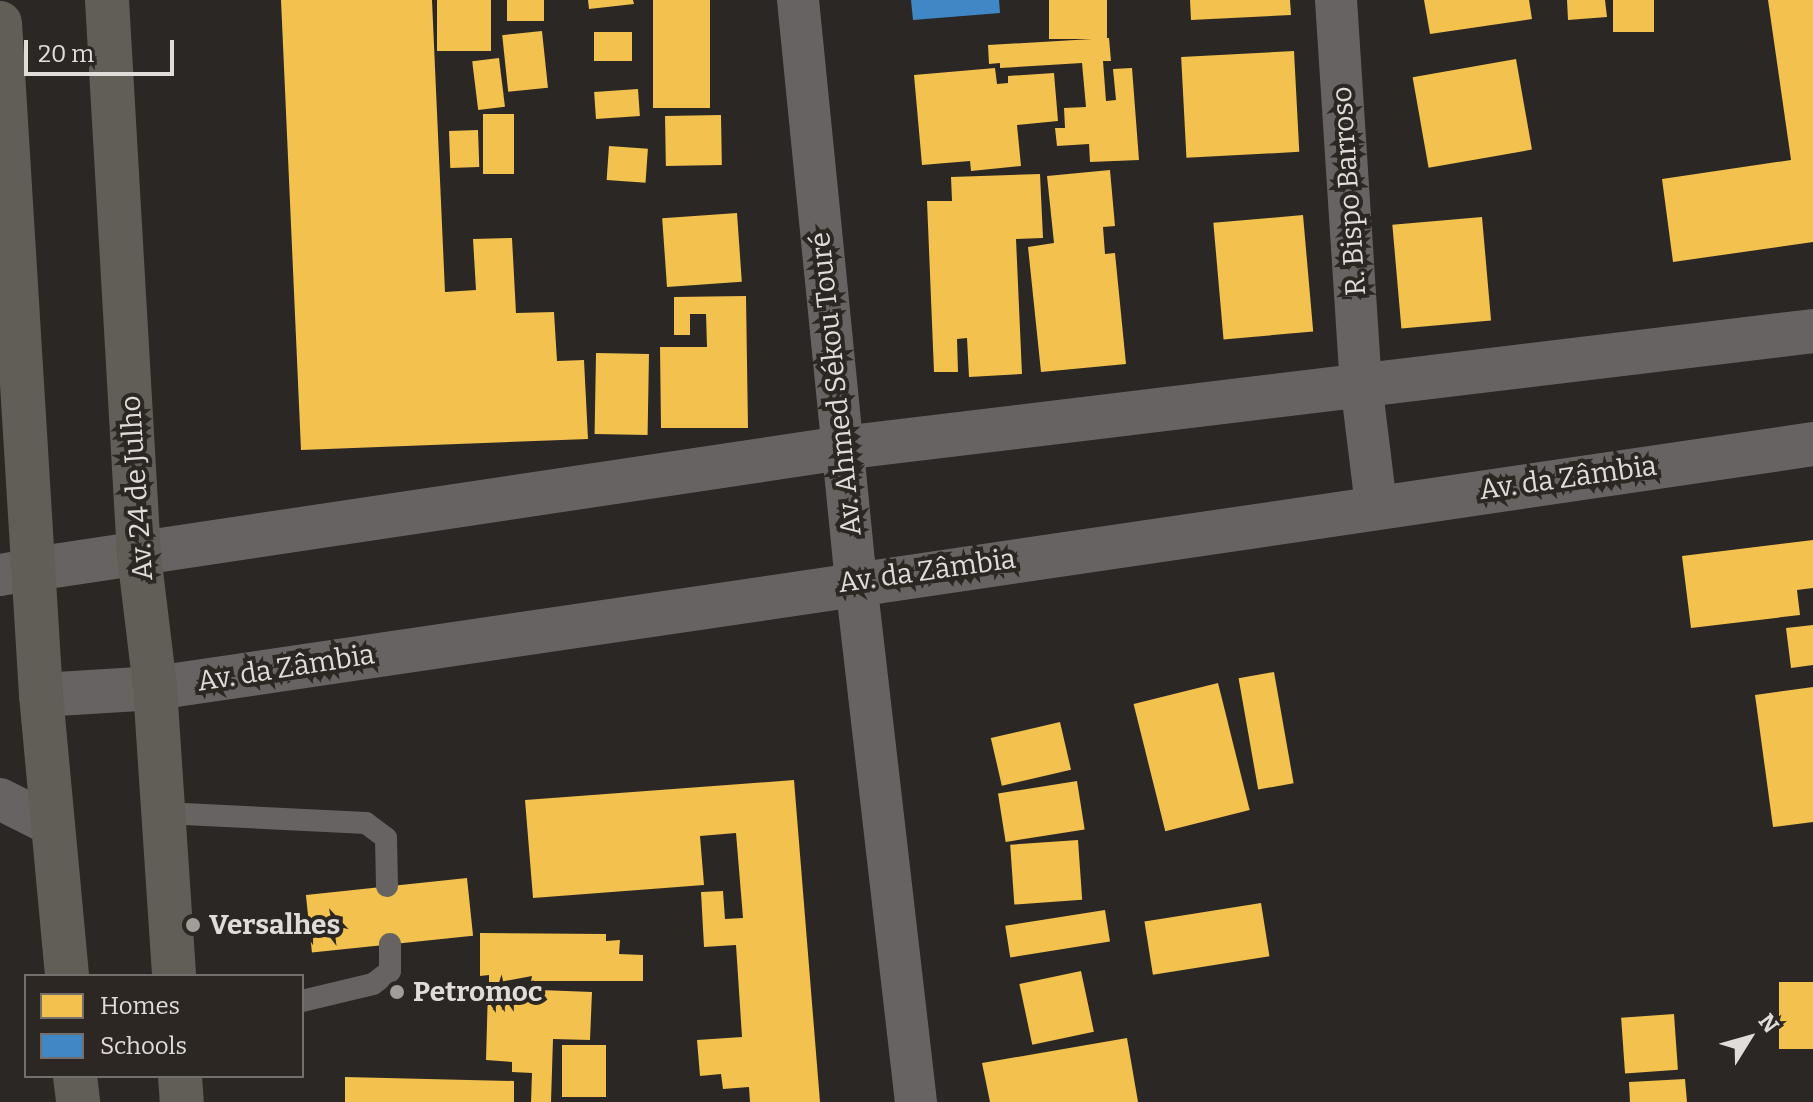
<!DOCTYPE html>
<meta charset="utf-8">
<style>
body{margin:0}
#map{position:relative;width:1813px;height:1102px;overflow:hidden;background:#2a2725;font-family:Bitter,serif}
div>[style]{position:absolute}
.homes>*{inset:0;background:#f2c14e;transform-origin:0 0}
.schools>*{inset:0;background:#3f88c5}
.service>*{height:22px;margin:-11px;padding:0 11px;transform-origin:11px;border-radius:11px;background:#666362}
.minor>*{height:42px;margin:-21px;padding:0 21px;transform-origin:21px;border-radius:21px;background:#666362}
.tertiary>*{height:44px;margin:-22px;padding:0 22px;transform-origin:22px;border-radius:22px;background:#666362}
.primary>*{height:44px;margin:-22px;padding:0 22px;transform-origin:22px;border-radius:22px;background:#615d57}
.dots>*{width:22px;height:22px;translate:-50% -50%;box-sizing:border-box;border:4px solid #2c2723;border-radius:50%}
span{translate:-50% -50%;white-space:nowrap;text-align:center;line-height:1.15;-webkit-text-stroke:8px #2c2723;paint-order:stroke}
.street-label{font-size:28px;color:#e0dcda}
.poi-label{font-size:28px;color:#e0dcda;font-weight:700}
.left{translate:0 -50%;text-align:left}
.legend{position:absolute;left:24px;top:974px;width:280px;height:104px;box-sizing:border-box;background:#2c2723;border:2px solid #746f6c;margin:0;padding:10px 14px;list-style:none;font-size:24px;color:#e0dcda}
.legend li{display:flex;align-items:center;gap:16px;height:40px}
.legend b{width:40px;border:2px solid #746f6c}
.north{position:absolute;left:1709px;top:998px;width:80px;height:80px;-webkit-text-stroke:6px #2c2723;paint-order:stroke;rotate:53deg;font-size:22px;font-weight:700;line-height:32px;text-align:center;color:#e0dcda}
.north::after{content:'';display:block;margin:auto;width:28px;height:36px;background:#e0dcda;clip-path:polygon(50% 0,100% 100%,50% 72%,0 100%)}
.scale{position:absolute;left:24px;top:40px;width:150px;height:36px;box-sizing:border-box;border:4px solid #e0dcda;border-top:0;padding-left:10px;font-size:24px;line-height:28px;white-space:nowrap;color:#e0dcda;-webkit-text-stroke:6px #2c2723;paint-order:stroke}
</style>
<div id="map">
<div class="homes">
<i style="clip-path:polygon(281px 0,432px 0,445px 292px,476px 290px,473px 239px,512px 238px,516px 313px,554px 312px,557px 361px,584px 360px,588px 439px,301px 450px)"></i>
<i style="left:437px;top:0;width:54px;height:51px"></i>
<i style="left:507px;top:0;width:37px;height:21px"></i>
<i style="clip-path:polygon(588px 0,633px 0,634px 4px,589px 9px)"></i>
<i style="left:653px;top:0;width:57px;height:108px"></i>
<i style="left:1049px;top:0;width:58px;height:39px"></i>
<i style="clip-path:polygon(1190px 0,1290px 0,1291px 15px,1191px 20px)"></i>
<i style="clip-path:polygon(1424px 0,1529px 0,1532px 19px,1430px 34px)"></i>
<i style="clip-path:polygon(1567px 0,1605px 0,1607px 17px,1568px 20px)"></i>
<i style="left:1613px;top:0;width:41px;height:32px"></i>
<i style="clip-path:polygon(1768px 0,1813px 0,1813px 242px,1673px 262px,1662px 179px,1791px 160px)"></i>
<i style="left:542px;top:31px;width:57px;height:40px;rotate:84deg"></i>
<i style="left:594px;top:32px;width:38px;height:29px"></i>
<i style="clip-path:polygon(1109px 38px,1111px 61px,1103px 61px,1106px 101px,1116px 100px,1113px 69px,1132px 68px,1139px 160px,1090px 162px,1089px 144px,1057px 146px,1055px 128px,1065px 128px,1064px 108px,1086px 107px,1082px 63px,1000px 68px,1000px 63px,989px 64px,988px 45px)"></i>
<i style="left:1294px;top:51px;width:101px;height:113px;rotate:87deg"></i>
<i style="left:499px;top:58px;width:49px;height:27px;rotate:83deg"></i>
<i style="left:1516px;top:59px;width:92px;height:105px;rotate:80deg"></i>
<i style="clip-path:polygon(995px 68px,997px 84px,1008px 83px,1008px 76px,1054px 73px,1058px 121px,1017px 125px,1021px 166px,971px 171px,970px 161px,922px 165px,914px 75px)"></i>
<i style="left:638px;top:89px;width:27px;height:44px;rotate:86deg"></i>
<i style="left:483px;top:114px;width:31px;height:60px"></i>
<i style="left:721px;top:115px;width:50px;height:56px;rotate:89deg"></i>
<i style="left:478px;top:130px;width:37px;height:29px;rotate:88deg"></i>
<i style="left:609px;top:146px;width:39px;height:34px;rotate:4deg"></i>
<i style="clip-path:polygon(1110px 170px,1115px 226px,1103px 227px,1105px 254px,1115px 253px,1126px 364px,1041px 372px,1028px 247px,1054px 243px,1047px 176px)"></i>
<i style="clip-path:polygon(1040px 174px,1043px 238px,1016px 239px,1022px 374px,969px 377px,967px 338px,957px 339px,958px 372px,934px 372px,927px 201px,952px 201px,951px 177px)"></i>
<i style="left:737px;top:213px;width:69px;height:75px;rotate:86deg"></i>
<i style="left:1303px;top:215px;width:117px;height:90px;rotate:85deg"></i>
<i style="left:1482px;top:217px;width:104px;height:90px;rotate:85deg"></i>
<i style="clip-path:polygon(746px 296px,748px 428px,661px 428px,660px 347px,707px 347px,706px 314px,690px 314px,690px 335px,674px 335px,674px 297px)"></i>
<i style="left:596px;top:353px;width:53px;height:81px;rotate:1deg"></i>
<i style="clip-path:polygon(1813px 540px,1813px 588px,1797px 590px,1800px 615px,1691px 628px,1682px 556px)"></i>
<i style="clip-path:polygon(1813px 625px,1813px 665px,1791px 668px,1786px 628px)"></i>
<i style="left:1274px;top:672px;width:113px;height:36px;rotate:80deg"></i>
<i style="left:1218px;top:683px;width:131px;height:87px;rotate:76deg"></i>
<i style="clip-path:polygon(1813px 687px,1813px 822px,1773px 827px,1755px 695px)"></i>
<i style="left:1060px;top:722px;width:49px;height:71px;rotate:77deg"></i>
<i style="clip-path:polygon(794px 780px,820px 1102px,750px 1102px,749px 1087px,723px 1089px,721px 1074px,700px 1076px,697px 1040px,742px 1037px,736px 945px,704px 947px,701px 892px,723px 891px,725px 919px,743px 918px,736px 833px,700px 836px,704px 885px,533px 898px,525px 800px)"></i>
<i style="left:1077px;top:781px;width:49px;height:80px;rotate:81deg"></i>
<i style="left:1078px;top:840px;width:60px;height:68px;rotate:86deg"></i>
<i style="left:467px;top:878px;width:58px;height:162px;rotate:84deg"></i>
<i style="left:1261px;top:903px;width:54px;height:118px;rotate:81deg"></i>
<i style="left:1105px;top:910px;width:32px;height:101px;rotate:81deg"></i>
<i style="clip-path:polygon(480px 933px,606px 934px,606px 941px,620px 940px,619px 954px,643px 955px,643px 981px,531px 981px,532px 976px,489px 984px,489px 975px,480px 976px)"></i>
<i style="left:1081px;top:971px;width:62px;height:63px;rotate:78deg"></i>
<i style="left:1813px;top:982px;width:67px;height:34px;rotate:90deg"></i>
<i style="clip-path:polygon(488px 988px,592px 992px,590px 1040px,553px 1039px,551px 1102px,531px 1102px,532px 1073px,512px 1072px,512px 1062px,486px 1060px)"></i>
<i style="left:1674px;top:1014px;width:56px;height:53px;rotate:86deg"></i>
<i style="clip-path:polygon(1127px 1038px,1138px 1102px,990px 1102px,982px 1063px)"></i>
<i style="left:606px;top:1045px;width:52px;height:44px;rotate:90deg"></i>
<i style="clip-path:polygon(345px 1077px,514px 1081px,514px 1102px,345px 1102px)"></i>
<i style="clip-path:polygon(1685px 1079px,1687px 1102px,1630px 1102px,1629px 1082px)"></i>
</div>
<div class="schools">
<i style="clip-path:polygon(911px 0,999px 0,1000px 13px,913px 20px)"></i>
</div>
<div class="service">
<i style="left:163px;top:813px;width:203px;rotate:2.8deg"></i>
<i style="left:366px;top:823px;width:25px;rotate:37deg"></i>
<i style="left:386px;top:838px;width:48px;rotate:88.8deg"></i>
<i style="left:302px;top:1001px;width:73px;rotate:-13.5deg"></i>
<i style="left:373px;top:984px;width:21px;rotate:-37deg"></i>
<i style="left:390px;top:971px;width:27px;rotate:-90deg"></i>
</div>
<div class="minor">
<i style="left:798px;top:0;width:585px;rotate:84.31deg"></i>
<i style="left:856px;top:582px;width:523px;rotate:83.42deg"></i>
<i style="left:1336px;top:0;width:384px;rotate:86.3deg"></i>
<i style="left:1361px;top:383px;width:124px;rotate:83deg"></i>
<i style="left:0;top:575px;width:35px;rotate:-10deg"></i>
<i style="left:0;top:799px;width:60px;rotate:26.6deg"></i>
</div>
<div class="tertiary">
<i style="left:34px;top:569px;width:817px;rotate:-8.52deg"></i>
<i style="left:842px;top:448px;width:978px;rotate:-6.87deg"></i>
<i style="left:41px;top:695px;width:114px;rotate:-3.5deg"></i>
<i style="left:155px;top:688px;width:1676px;rotate:-8.37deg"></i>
</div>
<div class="primary">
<i style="left:107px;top:0;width:556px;rotate:86.7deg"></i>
<i style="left:139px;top:555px;width:134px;rotate:83.1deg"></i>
<i style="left:155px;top:688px;width:289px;rotate:86.2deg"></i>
<i style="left:0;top:23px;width:673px;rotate:86.51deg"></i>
<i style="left:41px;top:695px;width:282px;rotate:84.7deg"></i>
<i style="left:75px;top:1076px;width:26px;rotate:83deg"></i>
<i style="left:180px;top:1076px;width:26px;rotate:86deg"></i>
</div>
<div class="dots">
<i style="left:193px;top:925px;background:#a09d9b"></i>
<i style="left:397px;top:992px;background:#a09d9b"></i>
</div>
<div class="street-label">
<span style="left:1349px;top:191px;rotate:-94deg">R. Bispo Barroso</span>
<span style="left:836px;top:384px;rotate:-96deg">Av. Ahmed Sékou Touré</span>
<span style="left:1568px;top:478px;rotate:-8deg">Av. da Zâmbia</span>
<span style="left:137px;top:488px;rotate:-94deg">Av. 24 de Julho</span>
<span style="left:927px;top:571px;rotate:-8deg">Av. da Zâmbia</span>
<span style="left:286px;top:668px;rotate:-9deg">Av. da Zâmbia</span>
</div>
<div class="poi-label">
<span class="left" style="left:209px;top:925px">Versalhes</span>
<span class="left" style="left:413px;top:992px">Petromoc</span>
</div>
<ul class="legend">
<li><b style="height:22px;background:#f2c14e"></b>Homes</li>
<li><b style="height:22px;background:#3f88c5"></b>Schools</li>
</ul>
<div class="north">N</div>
<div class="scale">20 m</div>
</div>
